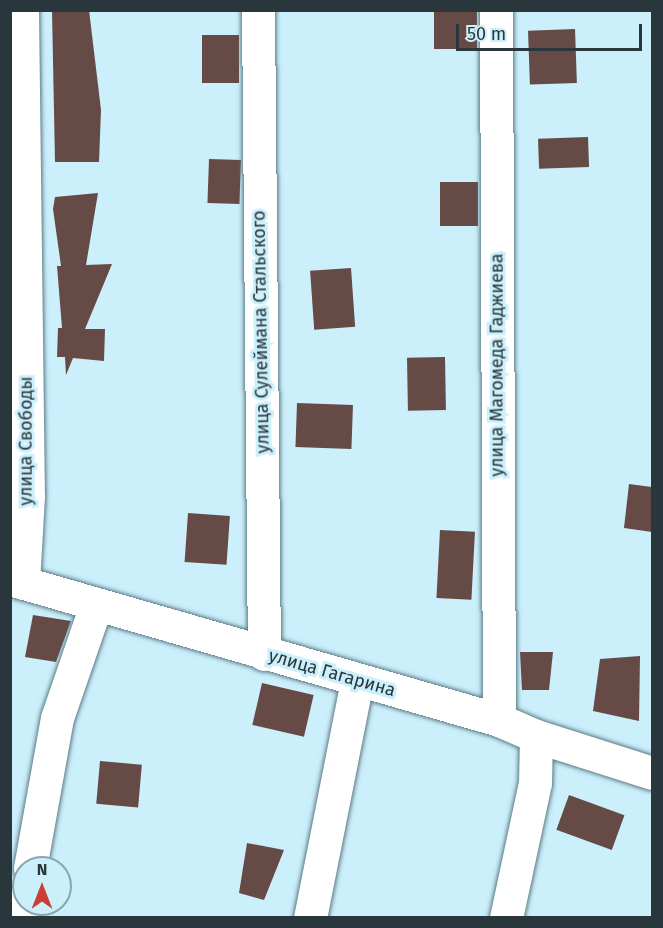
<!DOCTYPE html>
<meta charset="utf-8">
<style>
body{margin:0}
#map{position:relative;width:663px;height:928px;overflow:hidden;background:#cbeffb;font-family:"Fira Sans",sans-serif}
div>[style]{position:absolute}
.building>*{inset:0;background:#664a45;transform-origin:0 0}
.roads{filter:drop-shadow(0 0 2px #5b7b86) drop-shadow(0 0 2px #5b7b86)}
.minor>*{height:33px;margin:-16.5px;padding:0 16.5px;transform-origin:16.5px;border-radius:16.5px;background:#fff}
span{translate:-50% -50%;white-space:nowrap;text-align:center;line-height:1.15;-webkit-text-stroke:6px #cbeffb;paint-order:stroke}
.street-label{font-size:18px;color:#29363b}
.frame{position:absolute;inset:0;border:12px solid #29363b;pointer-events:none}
.north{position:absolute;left:12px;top:856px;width:60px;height:60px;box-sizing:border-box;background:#cbeffb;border:2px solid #8aa5ae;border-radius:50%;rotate:0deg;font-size:16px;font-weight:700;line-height:24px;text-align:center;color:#29363b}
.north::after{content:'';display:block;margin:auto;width:21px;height:27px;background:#cb3e32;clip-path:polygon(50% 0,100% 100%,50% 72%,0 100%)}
.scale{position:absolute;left:456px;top:24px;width:186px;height:27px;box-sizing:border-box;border:3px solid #29363b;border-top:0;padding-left:8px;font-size:18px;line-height:21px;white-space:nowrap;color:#29363b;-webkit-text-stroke:4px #cbeffb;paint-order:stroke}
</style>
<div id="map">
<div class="building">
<i style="clip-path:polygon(52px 10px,89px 10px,101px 110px,99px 162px,55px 162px)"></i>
<i style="left:434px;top:10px;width:43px;height:39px"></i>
<i style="left:575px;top:29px;width:54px;height:47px;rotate:88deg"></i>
<i style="left:202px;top:35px;width:37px;height:48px"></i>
<i style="left:588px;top:137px;width:30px;height:50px;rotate:88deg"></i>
<i style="left:209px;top:159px;width:32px;height:44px;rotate:2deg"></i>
<i style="left:478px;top:182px;width:44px;height:38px;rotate:90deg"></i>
<i style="clip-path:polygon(98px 193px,86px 265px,112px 264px,85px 329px,105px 329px,104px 361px,73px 358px,66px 375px,65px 357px,57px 357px,58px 328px,62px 328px,57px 266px,61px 266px,53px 209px,55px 197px)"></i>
<i style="left:351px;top:268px;width:59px;height:41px;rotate:86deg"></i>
<i style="left:445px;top:357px;width:53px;height:38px;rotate:89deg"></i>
<i style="left:297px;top:403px;width:56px;height:44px;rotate:2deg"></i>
<i style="clip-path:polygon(629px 484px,652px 487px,652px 532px,624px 528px)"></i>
<i style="left:188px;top:513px;width:42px;height:49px;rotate:4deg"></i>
<i style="left:440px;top:530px;width:35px;height:68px;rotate:3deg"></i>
<i style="clip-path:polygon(33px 615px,71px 621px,56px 662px,25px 657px)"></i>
<i style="clip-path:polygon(520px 652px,553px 652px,549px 690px,522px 690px)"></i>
<i style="clip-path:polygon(640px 656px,639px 721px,593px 711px,600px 659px)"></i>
<i style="left:262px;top:683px;width:53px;height:43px;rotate:13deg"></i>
<i style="left:100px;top:761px;width:42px;height:43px;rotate:5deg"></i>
<i style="left:569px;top:795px;width:59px;height:37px;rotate:20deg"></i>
<i style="clip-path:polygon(247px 843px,284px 850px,264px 900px,239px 893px)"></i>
</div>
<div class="roads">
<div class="minor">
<i style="left:22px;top:10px;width:486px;rotate:89.3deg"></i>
<i style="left:28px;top:496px;width:87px;rotate:93.3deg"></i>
<i style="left:258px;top:10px;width:644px;rotate:89.47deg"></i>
<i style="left:496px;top:10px;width:710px;rotate:89.76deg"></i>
<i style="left:10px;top:579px;width:509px;rotate:16.08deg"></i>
<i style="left:499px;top:720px;width:40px;rotate:23.4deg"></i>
<i style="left:536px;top:736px;width:122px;rotate:17.7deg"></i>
<i style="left:30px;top:868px;width:152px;rotate:-79.8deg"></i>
<i style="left:57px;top:718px;width:120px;rotate:-71deg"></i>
<i style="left:21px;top:918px;width:19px;rotate:-81deg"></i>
<i style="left:310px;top:918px;width:243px;rotate:-78.8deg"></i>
<i style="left:506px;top:918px;width:138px;rotate:-77.9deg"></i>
<i style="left:535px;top:783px;width:47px;rotate:-88.8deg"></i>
</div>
</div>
<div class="street-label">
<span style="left:261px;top:332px;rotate:-91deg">улица Сулеймана Стальского</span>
<span style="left:497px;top:365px;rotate:-90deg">улица Магомеда Гаджиева</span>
<span style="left:26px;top:441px;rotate:-90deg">улица Свободы</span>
<span style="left:332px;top:673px;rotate:16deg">улица Гагарина</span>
</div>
<div class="frame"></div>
<div class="north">N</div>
<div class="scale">50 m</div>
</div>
